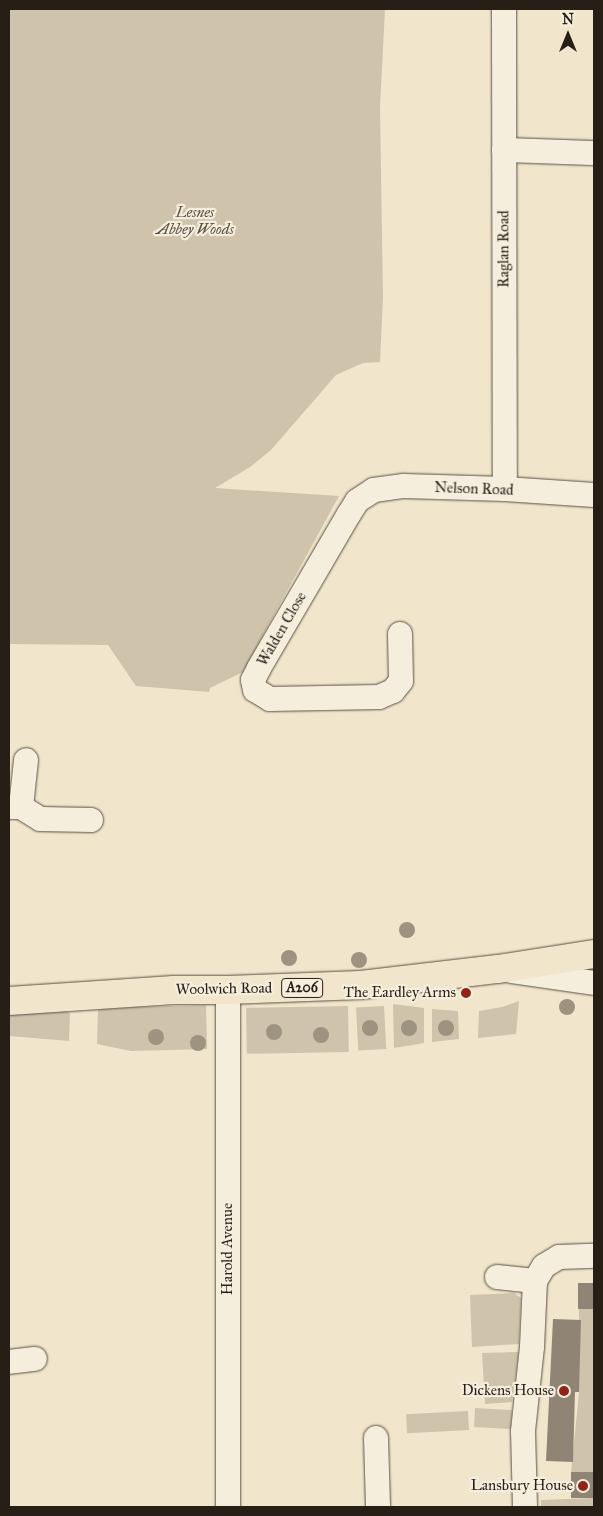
<!DOCTYPE html>
<style>
body{margin:0}
#map{position:relative;width:603px;height:1516px;overflow:hidden;background:#f1e5cb;font-family:"IM FELL Great Primer",serif}
div>[style]{position:absolute}
.green>*{inset:0;background:#cfc3ac;transform-origin:0 0}
.building>*{inset:0;background:#908574;transform-origin:0 0}
.roads{filter:drop-shadow(0 0 1px #5a5043) drop-shadow(0 0 1px #5a5043)}
.minor>*{height:24px;margin:-12px;padding:0 12px;transform-origin:12px;border-radius:12px;background:#f6eedd}
.major>*{height:28px;margin:-14px;padding:0 14px;transform-origin:14px;border-radius:14px;background:#f1e5cb}
.trees>*{width:16px;height:16px;margin:-8px;border-radius:50%;background:#9d9380}
.dots>*{width:14px;height:14px;translate:-50% -50%;box-sizing:border-box;border:2px solid #f6eedd;border-radius:50%}
span{translate:-50% -50%;white-space:nowrap;text-align:center;line-height:1.15;-webkit-text-stroke:4.5px #f6eedd;paint-order:stroke}
.shield-label span{padding:1px 4px;background:#f6eedd;border:1px solid;border-radius:4px;-webkit-text-stroke-width:0}
.shield-label{font-size:14px;color:#271e16;font-weight:700}
.park-label{font-size:15px;color:#595043;font-style:italic}
.street-label{font-size:15px;color:#271e16}
.poi-label{font-size:15px;color:#271e16}
.right{translate:-100% -50%;text-align:right}
.frame{position:absolute;inset:0;border:10px solid #271e16;pointer-events:none}
.north{position:absolute;left:543px;top:10px;width:50px;height:50px;-webkit-text-stroke:4px #f6eedd;paint-order:stroke;rotate:0deg;font-size:14px;font-weight:700;line-height:20px;text-align:center;color:#271e16}
.north::after{content:'';display:block;margin:auto;width:18px;height:22px;background:#271e16;clip-path:polygon(50% 0,100% 100%,50% 72%,0 100%)}
</style>
<div id="map">
<div class="green">
<i style="clip-path:polygon(9px 9px,385px 9px,380px 107px,383px 298px,380px 362px,363px 363px,336px 375px,271px 450px,250px 467px,215px 488px,339px 496px,243px 672px,210px 688px,209px 692px,136px 686px,108px 645px,9px 644px)"></i>
<i style="clip-path:polygon(519px 1001px,516px 1034px,478px 1038px,479px 1011px,502px 1007px)"></i>
<i style="clip-path:polygon(393px 1004px,424px 1008px,424px 1043px,394px 1048px)"></i>
<i style="clip-path:polygon(206px 1005px,207px 1049px,131px 1051px,97px 1044px,98px 1008px)"></i>
<i style="left:348px;top:1006px;width:46px;height:102px;rotate:89deg"></i>
<i style="left:384px;top:1006px;width:43px;height:28px;rotate:87deg"></i>
<i style="clip-path:polygon(66px 1009px,70px 1014px,69px 1041px,9px 1036px,9px 1012px)"></i>
<i style="clip-path:polygon(432px 1009px,458px 1011px,459px 1039px,432px 1042px)"></i>
<i style="clip-path:polygon(514px 1293px,521px 1298px,519px 1344px,472px 1347px,470px 1295px)"></i>
<i style="clip-path:polygon(579px 1309px,594px 1309px,594px 1472px,571px 1473px,579px 1392px)"></i>
<i style="clip-path:polygon(519px 1352px,512px 1402px,485px 1404px,482px 1353px)"></i>
<i style="left:512px;top:1410px;width:19px;height:37px;rotate:93deg"></i>
<i style="left:468px;top:1411px;width:19px;height:62px;rotate:87deg"></i>
<i style="clip-path:polygon(594px 1498px,594px 1507px,541px 1506px,541px 1500px)"></i>
</div>
<div class="building">
<i style="left:578px;top:1283px;width:16px;height:26px"></i>
<i style="clip-path:polygon(553px 1319px,581px 1320px,579px 1392px,575px 1392px,573px 1462px,546px 1461px)"></i>
<i style="left:594px;top:1472px;width:26px;height:23px;rotate:90deg"></i>
</div>
<div class="roads">
<div class="minor">
<i style="left:504px;top:9px;width:480px;rotate:89.9deg"></i>
<i style="left:504px;top:150px;width:90px;rotate:1.9deg"></i>
<i style="left:400px;top:634px;width:47px;rotate:88.8deg"></i>
<i style="left:401px;top:681px;width:13px;rotate:129deg"></i>
<i style="left:393px;top:691px;width:15px;rotate:157deg"></i>
<i style="left:379px;top:697px;width:109px;rotate:178.9deg"></i>
<i style="left:270px;top:699px;width:17px;rotate:-149deg"></i>
<i style="left:255px;top:690px;width:10px;rotate:-101deg"></i>
<i style="left:253px;top:680px;width:13px;rotate:-63deg"></i>
<i style="left:259px;top:668px;width:178px;rotate:-59.7deg"></i>
<i style="left:349px;top:514px;width:15px;rotate:-58deg"></i>
<i style="left:357px;top:501px;width:20px;rotate:-33deg"></i>
<i style="left:374px;top:490px;width:30px;rotate:-8deg"></i>
<i style="left:404px;top:486px;width:101px;rotate:1.7deg"></i>
<i style="left:505px;top:489px;width:89px;rotate:3.9deg"></i>
<i style="left:9px;top:807px;width:12px"></i>
<i style="left:21px;top:807px;width:22px;rotate:32deg"></i>
<i style="left:40px;top:819px;width:51px;rotate:1.1deg"></i>
<i style="left:21px;top:807px;width:47px;rotate:-83.9deg"></i>
<i style="left:512px;top:971px;width:83px;rotate:8.3deg"></i>
<i style="left:497px;top:1277px;width:38px;rotate:6deg"></i>
<i style="left:9px;top:1362px;width:26px;rotate:-7deg"></i>
<i style="left:376px;top:1438px;width:69px;rotate:88.3deg"></i>
<i style="left:228px;top:1507px;width:517px;rotate:-90deg"></i>
<i style="left:525px;top:1507px;width:76px;rotate:-91.5deg"></i>
<i style="left:523px;top:1431px;width:84px;rotate:-83.9deg"></i>
<i style="left:532px;top:1347px;width:66px;rotate:-87.4deg"></i>
<i style="left:535px;top:1281px;width:17px;rotate:-59deg"></i>
<i style="left:544px;top:1266px;width:17px;rotate:-31deg"></i>
<i style="left:559px;top:1257px;width:35px;rotate:-2deg"></i>
</div>
<div class="major">
<i style="left:9px;top:1001px;width:165px;rotate:-3.8deg"></i>
<i style="left:174px;top:990px;width:54px"></i>
<i style="left:228px;top:990px;width:133px;rotate:-2.2deg"></i>
<i style="left:361px;top:985px;width:138px;rotate:-6.7deg"></i>
<i style="left:498px;top:969px;width:97px;rotate:-8.9deg"></i>
</div>
</div>
<div class="trees">
<i style="left:407px;top:930px"></i>
<i style="left:289px;top:958px"></i>
<i style="left:359px;top:960px"></i>
<i style="left:567px;top:1007px"></i>
<i style="left:370px;top:1028px"></i>
<i style="left:409px;top:1028px"></i>
<i style="left:446px;top:1028px"></i>
<i style="left:274px;top:1032px"></i>
<i style="left:321px;top:1035px"></i>
<i style="left:156px;top:1037px"></i>
<i style="left:198px;top:1043px"></i>
</div>
<div class="dots">
<i style="left:466px;top:993px;background:#8f2418"></i>
<i style="left:564px;top:1391px;background:#8f2418"></i>
<i style="left:583px;top:1486px;background:#8f2418"></i>
</div>
<div class="shield-label">
<span style="left:302px;top:988px">A206</span>
</div>
<div class="park-label">
<span style="left:195px;top:221px">Lesnes<br>Abbey Woods</span>
</div>
<div class="street-label">
<span style="left:504px;top:249px;rotate:-90deg">Raglan Road</span>
<span style="left:474px;top:489px;rotate:2deg">Nelson Road</span>
<span style="left:282px;top:629px;rotate:-60deg">Walden Close</span>
<span style="left:224px;top:989px;rotate:-1deg">Woolwich Road</span>
<span style="left:228px;top:1249px;rotate:-90deg">Harold Avenue</span>
</div>
<div class="poi-label">
<span class="right" style="left:456px;top:993px">The Eardley Arms</span>
<span class="right" style="left:554px;top:1391px">Dickens House</span>
<span class="right" style="left:573px;top:1486px">Lansbury House</span>
</div>
<div class="frame"></div>
<div class="north">N</div>
</div>
